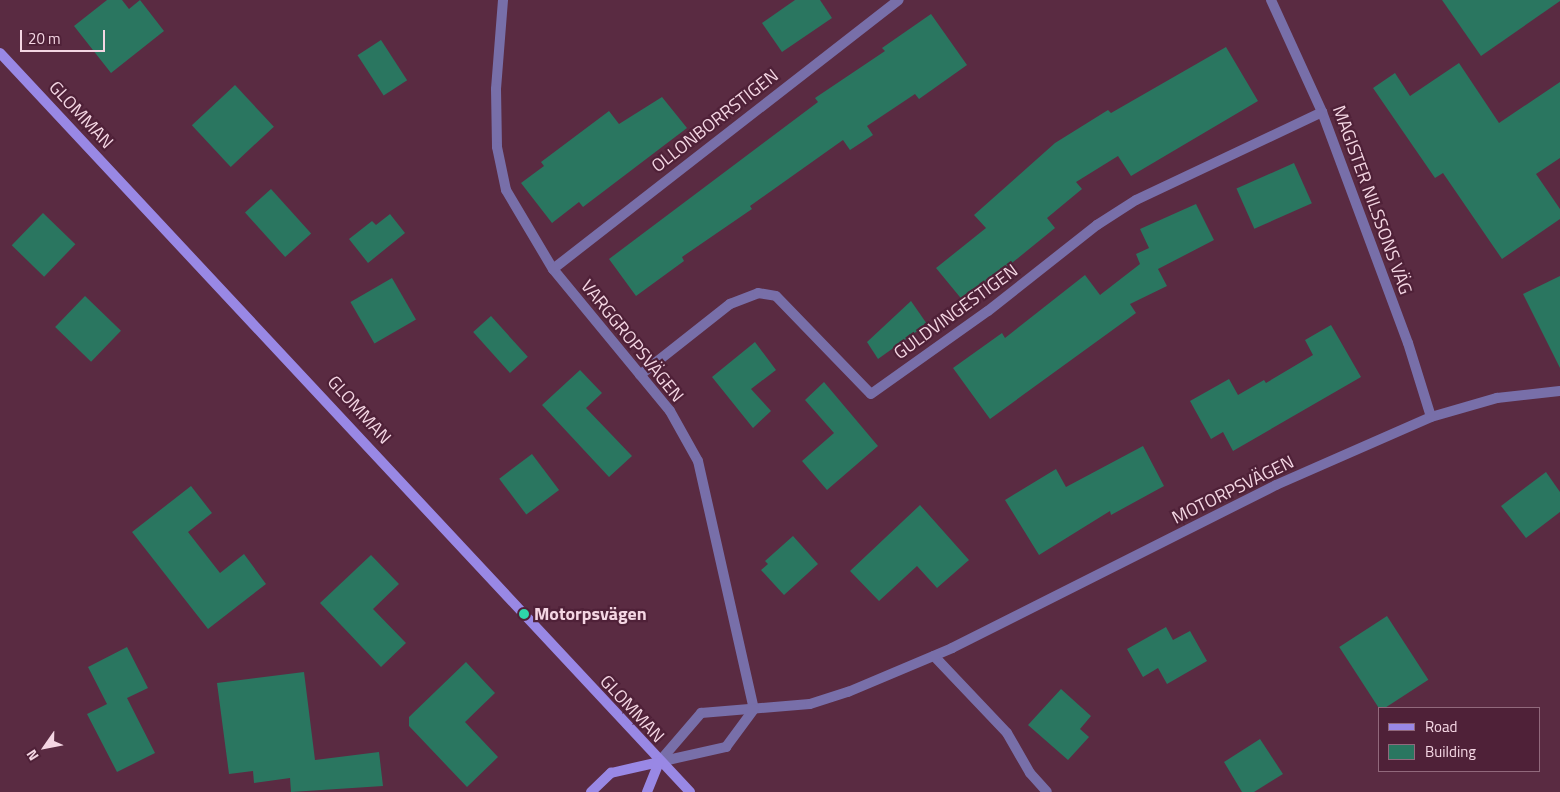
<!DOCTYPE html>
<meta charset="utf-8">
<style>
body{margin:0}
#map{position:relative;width:1560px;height:792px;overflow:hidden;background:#5a2b42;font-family:"Titillium Web",sans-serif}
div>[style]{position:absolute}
.building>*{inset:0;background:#2a7660;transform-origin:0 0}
.street>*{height:10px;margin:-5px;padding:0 5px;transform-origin:5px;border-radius:5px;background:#786fa9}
.secondary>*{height:10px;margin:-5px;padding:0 5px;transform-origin:5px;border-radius:5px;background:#9988e5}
.dots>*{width:14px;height:14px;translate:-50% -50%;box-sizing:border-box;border:2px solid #4f2138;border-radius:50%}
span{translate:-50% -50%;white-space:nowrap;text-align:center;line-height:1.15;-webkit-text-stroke:4.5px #4f2138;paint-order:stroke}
.street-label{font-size:18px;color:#f4d6e3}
.poi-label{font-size:18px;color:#f4d6e3;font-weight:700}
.left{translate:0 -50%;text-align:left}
.legend{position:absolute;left:1378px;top:707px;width:162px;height:65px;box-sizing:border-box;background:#4f2138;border:1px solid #91697c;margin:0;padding:6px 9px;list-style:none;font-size:15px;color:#f4d6e3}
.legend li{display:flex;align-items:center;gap:10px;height:25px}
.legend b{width:25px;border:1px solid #91697c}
.north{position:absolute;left:20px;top:722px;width:50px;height:50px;-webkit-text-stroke:4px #4f2138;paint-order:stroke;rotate:237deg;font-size:14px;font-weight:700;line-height:20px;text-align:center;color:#f4d6e3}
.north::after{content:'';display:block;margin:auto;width:18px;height:22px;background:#f4d6e3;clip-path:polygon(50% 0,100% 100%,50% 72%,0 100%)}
.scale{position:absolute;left:20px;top:30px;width:85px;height:22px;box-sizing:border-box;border:2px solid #f4d6e3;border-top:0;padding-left:6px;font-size:15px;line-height:18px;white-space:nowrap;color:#f4d6e3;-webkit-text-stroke:4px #4f2138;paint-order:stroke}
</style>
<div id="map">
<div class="building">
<i style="clip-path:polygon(107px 0,122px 0,129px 9px,140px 0,164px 31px,111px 73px,74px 26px)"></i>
<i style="clip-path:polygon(795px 0,820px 0,832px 18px,782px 52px,762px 23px)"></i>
<i style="clip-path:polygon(1442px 0,1560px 0,1560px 1px,1481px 56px)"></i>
<i style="clip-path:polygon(931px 14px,967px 65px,919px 99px,915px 94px,867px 126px,873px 135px,850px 150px,843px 140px,750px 206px,752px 209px,682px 257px,684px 261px,636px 296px,609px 259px,818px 102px,815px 98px,885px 51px,882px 48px)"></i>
<i style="left:381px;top:40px;width:48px;height:28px;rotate:57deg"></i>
<i style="clip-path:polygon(1226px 47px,1258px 101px,1131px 176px,1118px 156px,1076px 182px,1082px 189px,1047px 218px,1055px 228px,964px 302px,936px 268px,986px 228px,974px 215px,1055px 143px,1108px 110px,1111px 113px)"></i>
<i style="clip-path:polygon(1459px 63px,1499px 123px,1560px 82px,1560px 158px,1536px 174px,1560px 209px,1560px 219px,1502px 259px,1443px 173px,1435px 178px,1373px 88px,1395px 73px,1410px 96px)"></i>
<i style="left:235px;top:85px;width:57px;height:59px;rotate:47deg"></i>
<i style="clip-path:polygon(662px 97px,687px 128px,583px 207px,579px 202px,552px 223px,521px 183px,544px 166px,541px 162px,609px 111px,619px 124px)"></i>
<i style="left:1294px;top:163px;width:44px;height:63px;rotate:66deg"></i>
<i style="left:271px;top:189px;width:60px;height:35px;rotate:48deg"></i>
<i style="clip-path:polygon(1196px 204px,1214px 240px,1158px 269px,1167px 286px,1130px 304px,1136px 313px,990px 419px,953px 368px,1002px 333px,1005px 338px,1085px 275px,1100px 295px,1140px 264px,1136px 254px,1149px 248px,1140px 229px)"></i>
<i style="left:43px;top:213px;width:45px;height:45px;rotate:44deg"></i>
<i style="clip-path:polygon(390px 214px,405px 233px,368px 263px,349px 239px,372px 221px,376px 225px)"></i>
<i style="clip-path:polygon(1560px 276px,1560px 368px,1523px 294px)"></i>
<i style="left:392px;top:278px;width:48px;height:48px;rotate:60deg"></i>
<i style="left:85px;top:296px;width:50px;height:43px;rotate:44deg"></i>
<i style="clip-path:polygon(911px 301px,927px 324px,878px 359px,867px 342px)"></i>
<i style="left:491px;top:316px;width:55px;height:24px;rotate:48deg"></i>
<i style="clip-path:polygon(1331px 325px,1361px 377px,1233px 451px,1223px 432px,1211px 439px,1190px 401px,1229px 379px,1238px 395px,1264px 380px,1266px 383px,1313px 355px,1305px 340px)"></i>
<i style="clip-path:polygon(755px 342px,776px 370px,751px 389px,771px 411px,753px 428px,712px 377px)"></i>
<i style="clip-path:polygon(580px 370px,602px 393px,586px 408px,632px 456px,609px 477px,542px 405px)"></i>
<i style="clip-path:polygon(824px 382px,878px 446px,827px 490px,802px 461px,834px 433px,805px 400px)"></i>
<i style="clip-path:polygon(1143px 446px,1164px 486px,1111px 515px,1110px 511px,1039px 555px,1005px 500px,1056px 469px,1066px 487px)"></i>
<i style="left:532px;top:454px;width:45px;height:41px;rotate:53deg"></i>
<i style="clip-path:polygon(1546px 472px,1560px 492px,1560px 512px,1526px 538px,1501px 506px)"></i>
<i style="clip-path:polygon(191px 486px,212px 513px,188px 532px,220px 573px,244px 554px,266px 584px,208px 629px,132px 532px)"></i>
<i style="clip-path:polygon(920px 505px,969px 560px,937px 588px,917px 566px,879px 601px,850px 571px)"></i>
<i style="clip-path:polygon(793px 536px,818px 564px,784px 595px,761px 570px,768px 564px,765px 561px)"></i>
<i style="clip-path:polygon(371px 555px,399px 584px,373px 609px,406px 643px,381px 667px,320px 603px)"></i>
<i style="left:1387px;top:616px;width:76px;height:57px;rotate:57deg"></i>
<i style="clip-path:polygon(1166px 627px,1173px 640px,1190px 631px,1207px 661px,1167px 684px,1158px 668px,1143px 677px,1127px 649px)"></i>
<i style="clip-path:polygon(127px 647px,148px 688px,127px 698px,155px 753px,117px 772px,87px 714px,107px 704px,88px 667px)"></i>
<i style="clip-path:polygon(466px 662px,495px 693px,465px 722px,498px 757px,467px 787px,409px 726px,409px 717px)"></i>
<i style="clip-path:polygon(304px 672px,315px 760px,379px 752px,383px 786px,291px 792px,290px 778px,254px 783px,253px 771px,229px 774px,217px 683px)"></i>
<i style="clip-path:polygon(1061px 689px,1091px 716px,1080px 729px,1089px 737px,1068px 760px,1028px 725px)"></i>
<i style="clip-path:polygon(1260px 739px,1283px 774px,1254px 792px,1242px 792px,1224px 762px)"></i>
</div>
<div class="street">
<i style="left:503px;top:0;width:89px;rotate:94.5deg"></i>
<i style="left:496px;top:89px;width:58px;rotate:89deg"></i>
<i style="left:497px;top:147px;width:44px;rotate:78.2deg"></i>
<i style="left:506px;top:190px;width:92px;rotate:59.3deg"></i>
<i style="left:553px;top:269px;width:184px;rotate:50.5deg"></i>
<i style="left:670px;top:411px;width:57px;rotate:60.8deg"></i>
<i style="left:698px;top:461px;width:254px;rotate:77.3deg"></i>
<i style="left:1271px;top:0;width:123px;rotate:65.5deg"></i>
<i style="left:1322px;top:112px;width:246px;rotate:69.6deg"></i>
<i style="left:1408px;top:343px;width:77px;rotate:72.7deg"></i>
<i style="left:553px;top:269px;width:438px;rotate:-37.9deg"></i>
<i style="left:640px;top:375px;width:115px;rotate:-38.3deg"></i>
<i style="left:730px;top:304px;width:30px;rotate:-21deg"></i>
<i style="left:758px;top:293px;width:18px;rotate:9deg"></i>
<i style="left:776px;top:296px;width:136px;rotate:45.9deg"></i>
<i style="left:871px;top:394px;width:143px;rotate:-35.4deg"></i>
<i style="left:988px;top:311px;width:139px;rotate:-38.3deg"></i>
<i style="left:1097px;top:225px;width:46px;rotate:-32.7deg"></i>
<i style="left:1136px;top:200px;width:206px;rotate:-25.3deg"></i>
<i style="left:934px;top:656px;width:106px;rotate:46.5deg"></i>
<i style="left:1007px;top:733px;width:46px;rotate:60.1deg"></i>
<i style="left:1030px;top:773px;width:25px;rotate:48deg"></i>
<i style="left:659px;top:762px;width:65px;rotate:-49.4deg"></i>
<i style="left:701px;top:713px;width:109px;rotate:-4.7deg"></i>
<i style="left:810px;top:704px;width:40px;rotate:-18deg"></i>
<i style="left:848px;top:692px;width:113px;rotate:-22.9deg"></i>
<i style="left:952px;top:648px;width:363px;rotate:-26.7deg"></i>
<i style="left:1276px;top:485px;width:169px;rotate:-23.7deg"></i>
<i style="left:1431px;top:417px;width:69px;rotate:-16.1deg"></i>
<i style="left:1497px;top:398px;width:63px;rotate:-6.3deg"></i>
<i style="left:659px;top:762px;width:69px;rotate:-12.6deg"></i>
<i style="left:726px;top:747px;width:47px;rotate:-53.6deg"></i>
</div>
<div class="secondary">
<i style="left:0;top:53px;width:1011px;rotate:46.96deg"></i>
<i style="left:591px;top:792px;width:28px;rotate:-44deg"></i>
<i style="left:611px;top:773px;width:49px;rotate:-12.9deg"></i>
<i style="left:647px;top:792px;width:32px;rotate:-68deg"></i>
</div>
<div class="dots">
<i style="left:524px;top:614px;background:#2dd5ab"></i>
</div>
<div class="street-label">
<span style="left:81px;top:115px;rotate:47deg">GLOMMAN</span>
<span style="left:715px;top:121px;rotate:-38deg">OLLONBORRSTIGEN</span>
<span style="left:1372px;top:200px;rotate:70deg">MAGISTER NILSSONS VÄG</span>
<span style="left:956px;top:312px;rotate:-36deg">GULDVINGESTIGEN</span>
<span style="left:632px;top:341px;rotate:51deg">VARGGROPSVÄGEN</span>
<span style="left:359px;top:410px;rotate:48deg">GLOMMAN</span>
<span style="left:1233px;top:490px;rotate:-26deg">MOTORPSVÄGEN</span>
<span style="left:632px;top:709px;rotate:47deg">GLOMMAN</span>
</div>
<div class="poi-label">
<span class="left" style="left:534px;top:614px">Motorpsvägen</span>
</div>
<ul class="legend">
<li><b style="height:6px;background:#9988e5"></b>Road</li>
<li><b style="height:14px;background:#2a7660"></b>Building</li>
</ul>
<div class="north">N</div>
<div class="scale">20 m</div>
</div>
